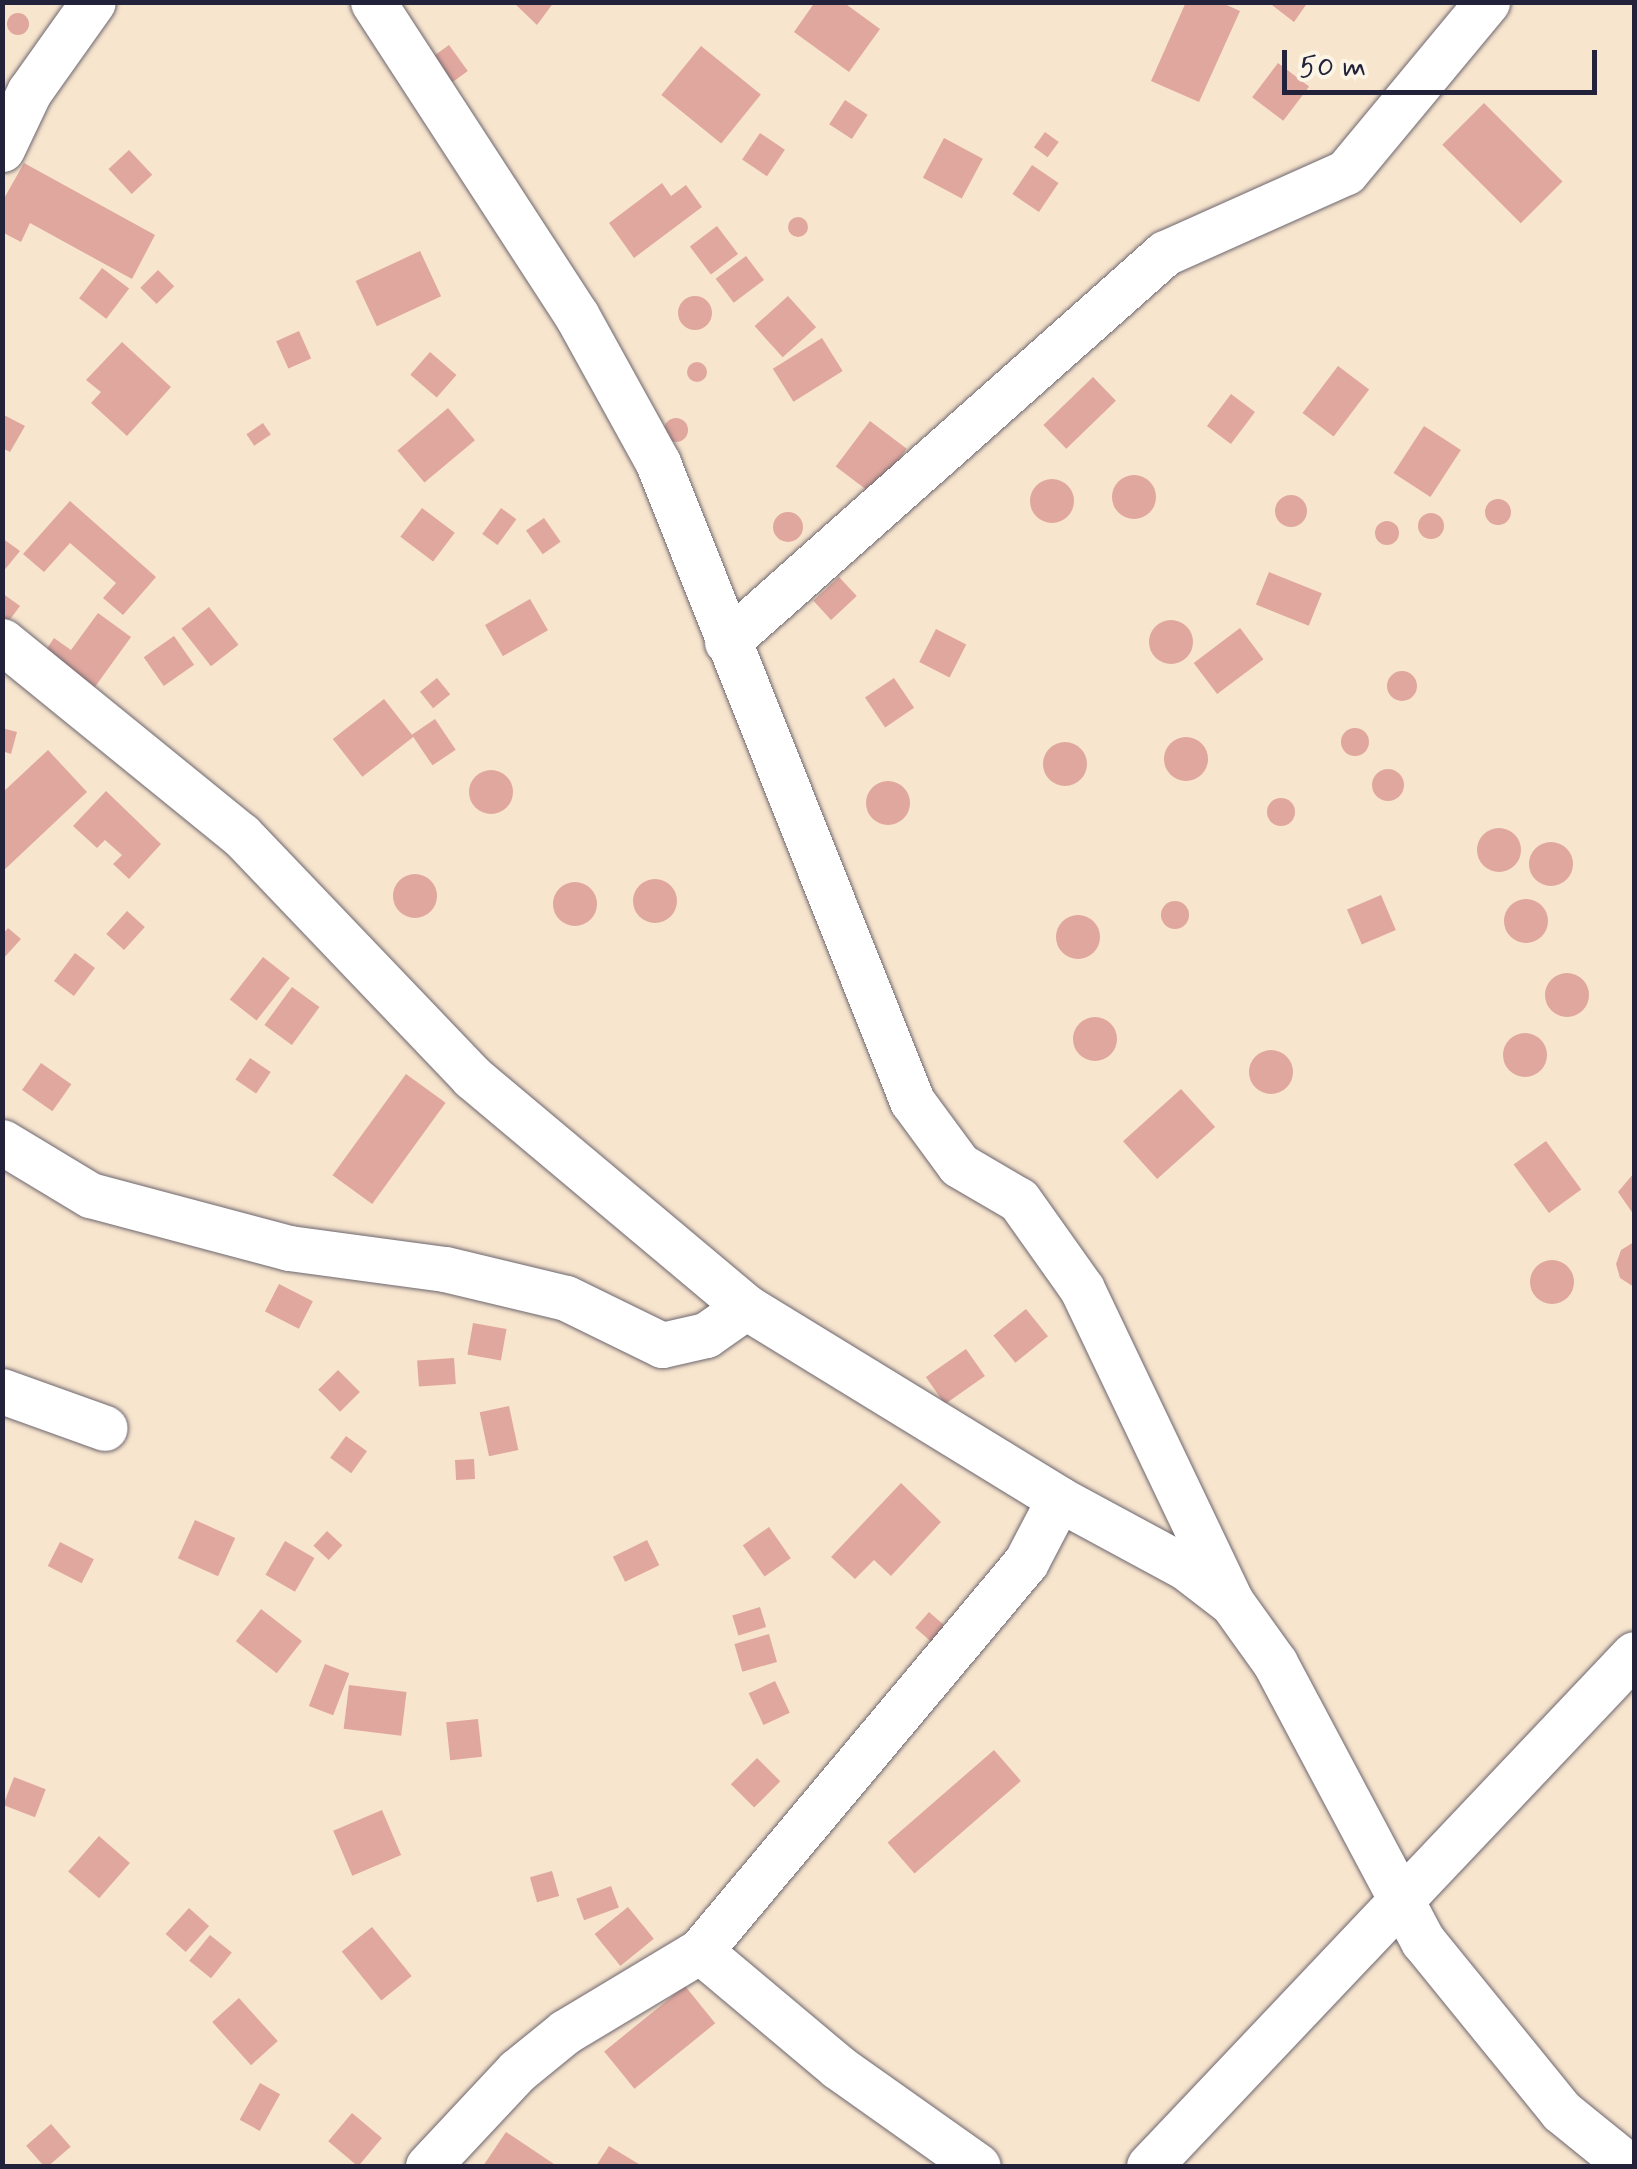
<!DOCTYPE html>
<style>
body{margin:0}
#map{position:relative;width:1637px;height:2169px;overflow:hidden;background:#f8e5ce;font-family:Mynerve,sans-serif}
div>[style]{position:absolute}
.building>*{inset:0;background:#e0a79e;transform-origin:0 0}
.round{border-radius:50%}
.roads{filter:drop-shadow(0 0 2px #6d666e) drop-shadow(0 0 2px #6d666e)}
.minor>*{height:45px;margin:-22.5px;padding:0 22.5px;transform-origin:22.5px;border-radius:22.5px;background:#fff}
span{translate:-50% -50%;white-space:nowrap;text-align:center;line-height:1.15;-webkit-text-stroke:8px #fcf5e5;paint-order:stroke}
.frame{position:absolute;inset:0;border:5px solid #22223b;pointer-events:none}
.scale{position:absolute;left:1282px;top:50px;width:315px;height:45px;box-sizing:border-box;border:5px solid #22223b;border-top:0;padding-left:12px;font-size:30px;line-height:35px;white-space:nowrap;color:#22223b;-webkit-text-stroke:8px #fcf5e5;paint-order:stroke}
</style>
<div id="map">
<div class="building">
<i style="clip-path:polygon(513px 2px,554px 2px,537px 25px)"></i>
<i style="clip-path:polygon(815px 2px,843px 2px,880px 29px,849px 72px,794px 32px)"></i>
<i style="clip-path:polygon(1186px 2px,1220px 2px,1240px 11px,1199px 102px,1151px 81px)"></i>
<i style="clip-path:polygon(1268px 2px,1308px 2px,1294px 22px)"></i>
<i class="round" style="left:7px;top:13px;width:22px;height:22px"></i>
<i style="left:449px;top:45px;width:32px;height:35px;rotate:54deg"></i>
<i style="left:701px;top:46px;width:77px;height:63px;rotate:39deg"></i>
<i style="left:1278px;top:63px;width:39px;height:43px;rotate:37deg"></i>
<i style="left:845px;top:100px;width:27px;height:29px;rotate:33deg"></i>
<i style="left:1484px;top:103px;width:111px;height:59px;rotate:45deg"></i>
<i style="left:1045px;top:132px;width:17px;height:19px;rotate:36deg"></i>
<i style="left:760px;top:133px;width:30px;height:32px;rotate:34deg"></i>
<i style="left:944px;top:138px;width:44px;height:45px;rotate:28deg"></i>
<i style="left:129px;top:150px;width:34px;height:28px;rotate:47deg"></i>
<i style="clip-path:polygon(24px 163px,155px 235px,132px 279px,30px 223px,21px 242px,2px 232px,2px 202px)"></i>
<i style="left:1032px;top:165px;width:32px;height:35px;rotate:34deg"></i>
<i style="clip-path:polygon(662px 183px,671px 196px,686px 185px,702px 207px,634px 258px,609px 223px)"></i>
<i class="round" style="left:788px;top:217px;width:20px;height:20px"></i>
<i style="left:717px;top:226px;width:35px;height:34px;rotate:53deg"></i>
<i style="left:420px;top:251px;width:50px;height:71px;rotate:65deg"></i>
<i style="left:746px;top:256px;width:30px;height:38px;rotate:53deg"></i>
<i style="left:102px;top:268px;width:34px;height:38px;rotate:37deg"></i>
<i style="left:158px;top:270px;width:23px;height:25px;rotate:45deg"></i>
<i style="left:788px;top:296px;width:42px;height:45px;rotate:48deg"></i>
<i class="round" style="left:678px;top:296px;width:34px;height:34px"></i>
<i style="left:299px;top:331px;width:30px;height:25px;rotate:66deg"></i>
<i style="left:822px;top:338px;width:39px;height:58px;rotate:58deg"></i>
<i style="clip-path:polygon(122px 342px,171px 387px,127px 436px,91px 403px,101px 392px,86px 380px)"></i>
<i style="left:430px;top:352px;width:35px;height:30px;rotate:41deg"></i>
<i class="round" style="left:687px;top:362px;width:20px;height:20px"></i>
<i style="left:1338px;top:366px;width:39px;height:59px;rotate:37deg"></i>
<i style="left:1093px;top:377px;width:33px;height:69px;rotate:46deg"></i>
<i style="left:1231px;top:394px;width:30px;height:40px;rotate:37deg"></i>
<i style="left:448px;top:408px;width:42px;height:66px;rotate:50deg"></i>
<i style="clip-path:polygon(2px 414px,25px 426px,10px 452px,2px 448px)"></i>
<i class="round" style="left:664px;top:418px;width:24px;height:24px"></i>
<i style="left:870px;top:421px;width:46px;height:57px;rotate:37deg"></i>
<i style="left:263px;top:423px;width:14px;height:20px;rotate:56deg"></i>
<i style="left:1424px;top:426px;width:44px;height:56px;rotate:33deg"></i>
<i class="round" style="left:1112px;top:475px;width:44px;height:44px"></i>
<i class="round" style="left:1030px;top:479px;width:44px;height:44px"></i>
<i class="round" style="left:1275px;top:495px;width:32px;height:32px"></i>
<i class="round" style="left:1485px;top:499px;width:26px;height:26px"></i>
<i style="clip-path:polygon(70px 501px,156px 577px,123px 615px,103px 598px,116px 583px,70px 543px,44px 572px,23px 554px)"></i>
<i style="left:422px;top:508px;width:41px;height:36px;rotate:37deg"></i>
<i style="left:501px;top:508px;width:19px;height:32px;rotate:36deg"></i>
<i class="round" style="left:773px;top:512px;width:30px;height:30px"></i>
<i class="round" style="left:1418px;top:513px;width:26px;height:26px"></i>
<i style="left:544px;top:518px;width:29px;height:22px;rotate:55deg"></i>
<i class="round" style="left:1375px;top:521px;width:24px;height:24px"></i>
<i style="clip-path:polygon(2px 538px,20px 551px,2px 573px)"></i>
<i style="left:1269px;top:572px;width:57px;height:35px;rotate:22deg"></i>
<i style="left:839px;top:577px;width:26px;height:35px;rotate:47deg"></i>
<i style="clip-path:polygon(2px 593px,20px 606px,8px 622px,2px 617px)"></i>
<i style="left:530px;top:599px;width:36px;height:52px;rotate:60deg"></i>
<i style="left:209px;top:607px;width:48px;height:35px;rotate:52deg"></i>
<i style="clip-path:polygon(98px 613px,131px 637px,92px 691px,42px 656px,54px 638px,71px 650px)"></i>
<i class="round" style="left:1149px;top:620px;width:44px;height:44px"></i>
<i style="left:1240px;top:628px;width:39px;height:58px;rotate:53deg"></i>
<i style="left:936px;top:629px;width:34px;height:37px;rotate:27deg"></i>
<i style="left:174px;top:636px;width:35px;height:37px;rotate:55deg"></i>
<i class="round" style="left:1387px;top:671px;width:30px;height:30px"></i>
<i style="left:437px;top:678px;width:21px;height:22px;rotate:51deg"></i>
<i style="left:894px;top:678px;width:36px;height:35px;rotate:56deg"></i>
<i style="left:384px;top:699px;width:48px;height:65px;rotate:52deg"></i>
<i style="left:435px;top:719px;width:37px;height:28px;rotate:56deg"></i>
<i style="clip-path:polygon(2px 728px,17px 732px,11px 754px,2px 751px)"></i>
<i class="round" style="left:1341px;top:728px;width:28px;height:28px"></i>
<i class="round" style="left:1164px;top:737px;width:44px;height:44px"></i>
<i class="round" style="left:1043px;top:742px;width:44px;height:44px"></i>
<i style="clip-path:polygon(48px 750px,87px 792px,2px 872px,2px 793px)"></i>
<i class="round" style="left:1372px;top:769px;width:32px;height:32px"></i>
<i class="round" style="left:469px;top:770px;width:44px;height:44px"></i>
<i class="round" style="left:866px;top:781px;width:44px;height:44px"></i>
<i style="clip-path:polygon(106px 791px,161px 844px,129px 879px,113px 864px,122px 855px,105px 840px,97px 848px,73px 826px)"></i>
<i class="round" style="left:1267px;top:798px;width:28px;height:28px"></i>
<i class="round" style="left:1477px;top:828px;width:44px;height:44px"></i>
<i class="round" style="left:1529px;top:842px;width:44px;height:44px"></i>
<i class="round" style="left:393px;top:874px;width:44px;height:44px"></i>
<i class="round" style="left:633px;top:879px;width:44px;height:44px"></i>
<i class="round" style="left:553px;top:882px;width:44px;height:44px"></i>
<i style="left:1381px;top:895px;width:38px;height:37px;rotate:67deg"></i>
<i class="round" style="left:1504px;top:899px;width:44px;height:44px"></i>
<i class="round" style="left:1161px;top:901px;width:28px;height:28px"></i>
<i style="left:127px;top:911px;width:24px;height:31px;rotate:42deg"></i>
<i class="round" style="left:1056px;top:915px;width:44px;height:44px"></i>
<i style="clip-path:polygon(8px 928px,21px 939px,2px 960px,2px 935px)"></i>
<i style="left:75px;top:953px;width:25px;height:35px;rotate:37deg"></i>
<i style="left:263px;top:957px;width:34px;height:54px;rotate:38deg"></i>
<i class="round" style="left:1545px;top:973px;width:44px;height:44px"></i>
<i style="left:292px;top:987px;width:34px;height:47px;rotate:36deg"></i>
<i class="round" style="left:1073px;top:1017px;width:44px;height:44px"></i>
<i class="round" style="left:1503px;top:1033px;width:44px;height:44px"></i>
<i class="round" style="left:1249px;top:1050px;width:44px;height:44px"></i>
<i style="left:250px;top:1058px;width:25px;height:26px;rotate:34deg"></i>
<i style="left:41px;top:1063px;width:37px;height:33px;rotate:35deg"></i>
<i style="left:406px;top:1074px;width:49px;height:125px;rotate:36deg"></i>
<i style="left:1181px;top:1089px;width:51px;height:78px;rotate:48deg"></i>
<i style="left:1546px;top:1141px;width:60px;height:40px;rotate:54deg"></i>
<i style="clip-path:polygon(1634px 1173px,1634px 1215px,1618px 1192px)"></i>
<i style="clip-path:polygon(1634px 1242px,1634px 1287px,1620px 1278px,1616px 1264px,1621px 1250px)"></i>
<i class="round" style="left:1530px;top:1260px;width:44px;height:44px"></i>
<i style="left:279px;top:1284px;width:38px;height:31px;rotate:27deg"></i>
<i style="left:1026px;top:1309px;width:35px;height:42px;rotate:51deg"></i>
<i style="left:473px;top:1323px;width:34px;height:32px;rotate:10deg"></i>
<i style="left:966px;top:1349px;width:33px;height:49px;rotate:55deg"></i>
<i style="left:454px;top:1358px;width:26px;height:37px;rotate:86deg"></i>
<i style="left:338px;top:1370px;width:31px;height:28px;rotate:45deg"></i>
<i style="left:509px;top:1406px;width:45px;height:30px;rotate:78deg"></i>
<i style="left:346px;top:1436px;width:26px;height:27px;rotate:36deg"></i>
<i style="left:474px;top:1459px;width:20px;height:19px;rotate:87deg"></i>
<i style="clip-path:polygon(901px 1483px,941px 1522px,891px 1576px,874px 1560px,855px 1579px,831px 1557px)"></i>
<i style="left:195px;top:1520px;width:44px;height:42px;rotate:24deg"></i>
<i style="left:769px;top:1527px;width:38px;height:32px;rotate:55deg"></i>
<i style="left:327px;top:1531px;width:21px;height:20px;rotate:43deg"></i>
<i style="left:647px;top:1540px;width:28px;height:38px;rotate:64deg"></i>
<i style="left:285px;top:1541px;width:34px;height:39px;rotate:30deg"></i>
<i style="left:60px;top:1542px;width:38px;height:27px;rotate:27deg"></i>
<i style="left:760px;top:1607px;width:21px;height:29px;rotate:73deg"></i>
<i style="left:261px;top:1609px;width:52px;height:41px;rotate:38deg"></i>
<i style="left:929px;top:1612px;width:23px;height:21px;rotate:41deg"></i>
<i style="left:769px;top:1634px;width:29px;height:36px;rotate:74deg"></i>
<i style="left:325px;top:1664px;width:26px;height:45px;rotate:21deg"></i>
<i style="left:775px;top:1681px;width:35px;height:29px;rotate:65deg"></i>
<i style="left:349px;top:1685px;width:58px;height:44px;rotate:7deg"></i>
<i style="left:478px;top:1719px;width:38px;height:32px;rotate:84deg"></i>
<i style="left:994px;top:1750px;width:41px;height:141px;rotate:49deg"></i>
<i style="left:757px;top:1758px;width:33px;height:37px;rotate:45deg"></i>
<i style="left:14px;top:1777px;width:34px;height:30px;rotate:21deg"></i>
<i style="left:382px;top:1810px;width:49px;height:53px;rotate:67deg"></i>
<i style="left:99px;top:1836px;width:41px;height:47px;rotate:41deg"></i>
<i style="left:552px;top:1871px;width:26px;height:23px;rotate:74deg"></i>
<i style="left:611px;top:1886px;width:23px;height:37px;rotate:70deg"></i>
<i style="left:628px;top:1907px;width:41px;height:43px;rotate:51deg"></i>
<i style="left:189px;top:1908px;width:27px;height:35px;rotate:42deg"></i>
<i style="left:372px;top:1927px;width:63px;height:39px;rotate:51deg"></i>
<i style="left:210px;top:1935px;width:28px;height:33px;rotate:39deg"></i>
<i style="left:685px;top:1986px;width:48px;height:104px;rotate:51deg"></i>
<i style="left:239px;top:1998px;width:58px;height:36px;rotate:48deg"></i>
<i style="left:260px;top:2083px;width:23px;height:42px;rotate:29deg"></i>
<i style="left:352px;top:2113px;width:39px;height:37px;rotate:40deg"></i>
<i style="left:51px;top:2124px;width:30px;height:33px;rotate:49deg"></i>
<i style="clip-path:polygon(506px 2132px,557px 2166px,483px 2166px)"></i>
<i style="clip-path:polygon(609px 2146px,642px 2166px,596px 2166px)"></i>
</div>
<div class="roads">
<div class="minor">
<i style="left:373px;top:2px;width:374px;rotate:57deg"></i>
<i style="left:577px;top:316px;width:168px;rotate:61.1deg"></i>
<i style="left:658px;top:463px;width:687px;rotate:68.29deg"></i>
<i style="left:912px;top:1101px;width:79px;rotate:53.7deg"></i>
<i style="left:959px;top:1165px;width:69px;rotate:30.3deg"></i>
<i style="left:1019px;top:1200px;width:109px;rotate:54.7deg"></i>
<i style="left:1082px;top:1289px;width:346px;rotate:64.5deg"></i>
<i style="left:2px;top:149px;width:63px;rotate:-64.7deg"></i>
<i style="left:29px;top:92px;width:110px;rotate:-54.6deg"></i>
<i style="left:2px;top:641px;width:308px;rotate:39.1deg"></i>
<i style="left:241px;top:835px;width:335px;rotate:46.3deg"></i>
<i style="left:472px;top:1077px;width:358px;rotate:40deg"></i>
<i style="left:746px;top:1307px;width:367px;rotate:31.5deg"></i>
<i style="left:1059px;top:1499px;width:143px;rotate:28.4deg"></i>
<i style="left:1185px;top:1567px;width:59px;rotate:37.5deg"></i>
<i style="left:1232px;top:1603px;width:74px;rotate:54.4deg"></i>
<i style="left:1275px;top:1663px;width:315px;rotate:62deg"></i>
<i style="left:1423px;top:1941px;width:219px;rotate:50.9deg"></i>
<i style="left:1561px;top:2111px;width:87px;rotate:39deg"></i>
<i style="left:727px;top:642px;width:586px;rotate:-41.61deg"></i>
<i style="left:1165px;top:253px;width:198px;rotate:-24.1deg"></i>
<i style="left:1346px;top:172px;width:221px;rotate:-50.3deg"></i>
<i style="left:2px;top:1142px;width:103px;rotate:31.1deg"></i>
<i style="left:90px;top:1195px;width:206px;rotate:14.9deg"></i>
<i style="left:289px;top:1248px;width:157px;rotate:7.7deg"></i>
<i style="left:445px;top:1269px;width:124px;rotate:13.5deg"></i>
<i style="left:566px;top:1298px;width:107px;rotate:26.1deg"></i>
<i style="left:662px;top:1345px;width:45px;rotate:-12.8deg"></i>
<i style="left:706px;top:1335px;width:49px;rotate:-35deg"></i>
<i style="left:2px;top:1391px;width:109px;rotate:19.8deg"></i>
<i style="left:700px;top:1951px;width:180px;rotate:40deg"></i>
<i style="left:838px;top:2067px;width:171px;rotate:35.3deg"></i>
<i style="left:428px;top:2166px;width:130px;rotate:-46.9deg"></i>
<i style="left:517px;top:2071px;width:62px;rotate:-39.1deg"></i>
<i style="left:565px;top:2032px;width:157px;rotate:-31deg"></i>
<i style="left:700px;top:1951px;width:508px;rotate:-50.04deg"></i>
<i style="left:1026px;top:1562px;width:71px;rotate:-62.4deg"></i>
<i style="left:1149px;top:2166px;width:705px;rotate:-46.55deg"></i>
</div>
</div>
<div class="frame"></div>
<div class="scale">50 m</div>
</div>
